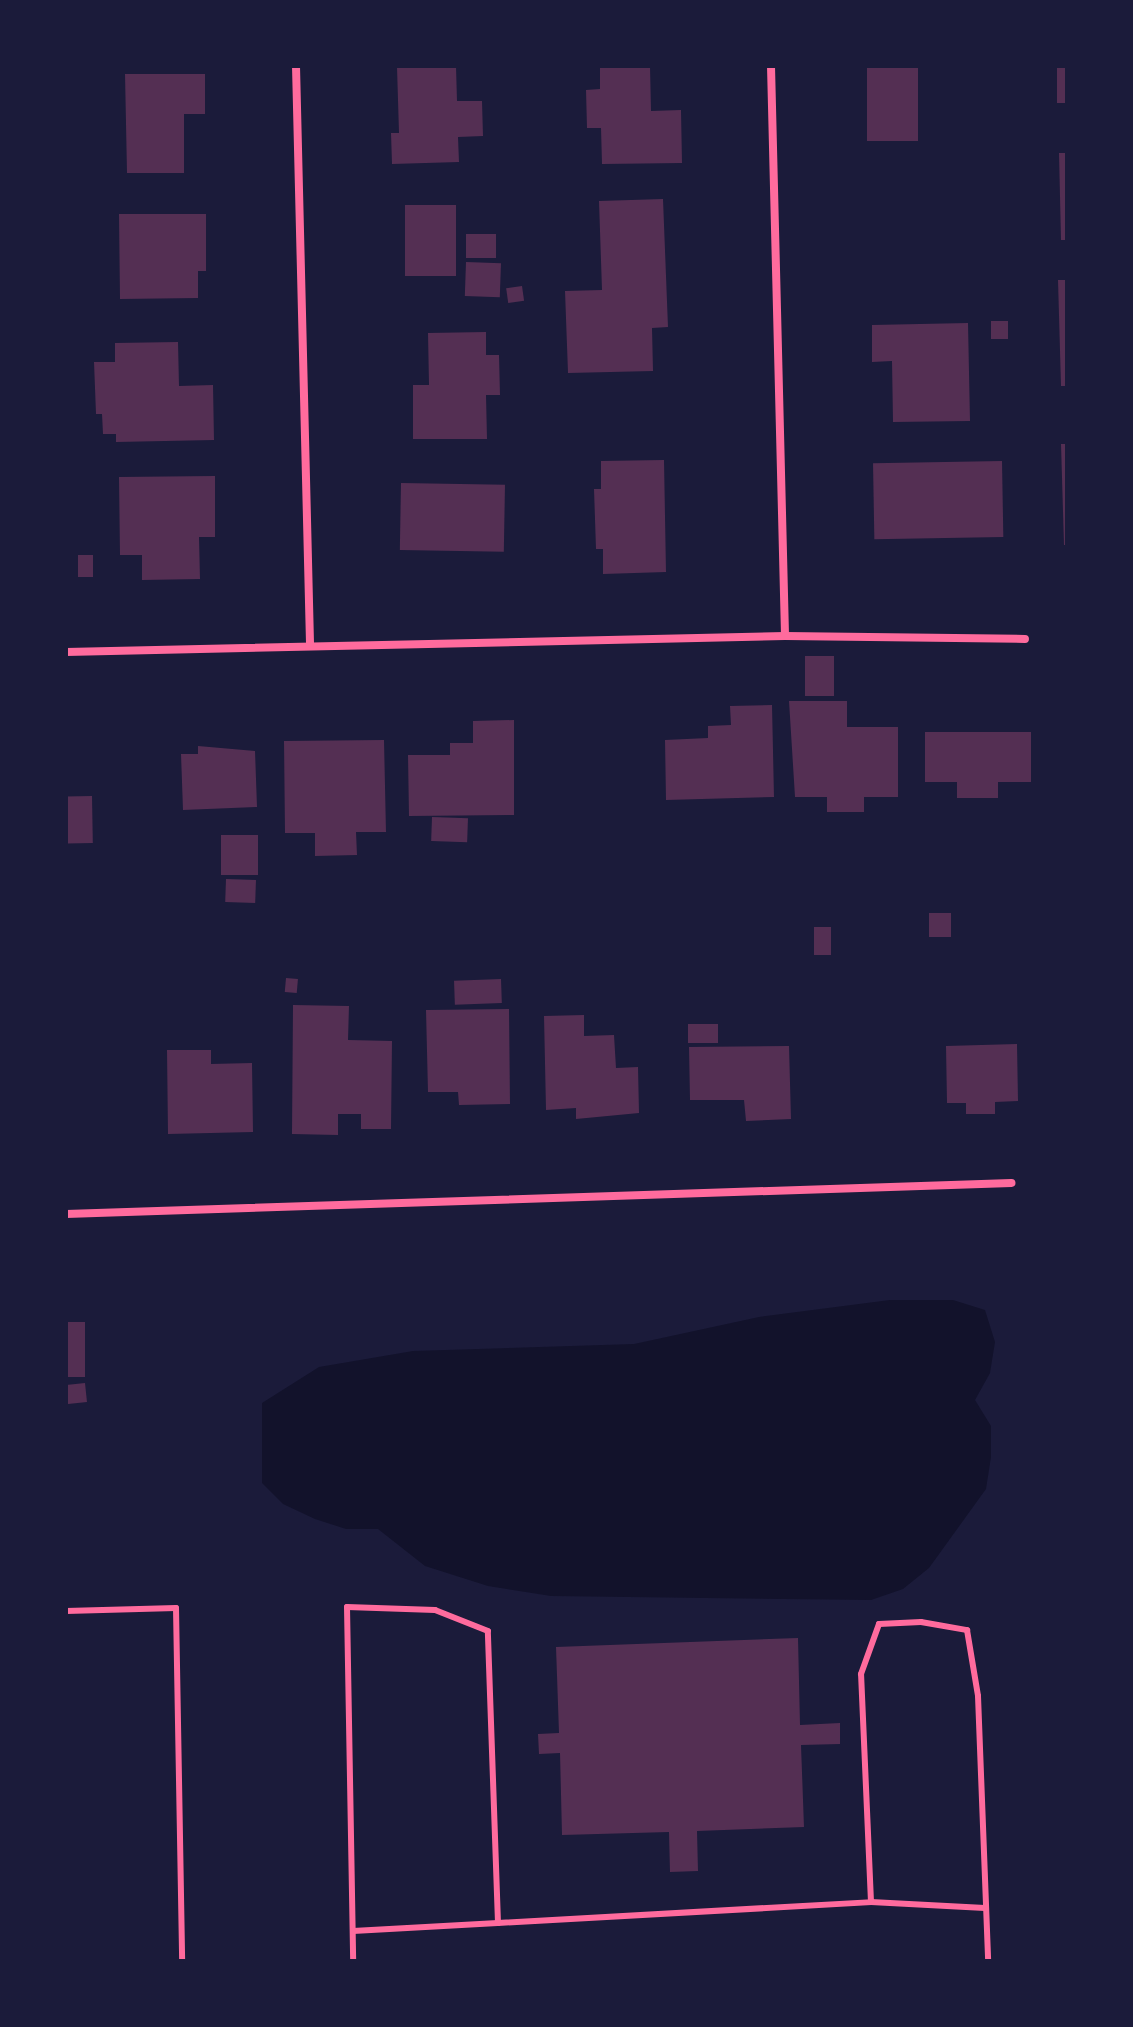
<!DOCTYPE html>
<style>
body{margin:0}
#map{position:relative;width:1133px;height:2027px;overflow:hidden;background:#1b1b3a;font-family:"Exo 2",sans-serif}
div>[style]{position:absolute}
.water>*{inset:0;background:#12122b}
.building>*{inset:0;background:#542f53;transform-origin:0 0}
.service>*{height:6px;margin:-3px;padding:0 3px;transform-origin:3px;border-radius:3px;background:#ff6b9d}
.minor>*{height:8px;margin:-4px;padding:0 4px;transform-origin:4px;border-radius:4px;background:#ff6b9d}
span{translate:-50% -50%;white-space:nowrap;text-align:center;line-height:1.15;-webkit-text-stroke:8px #1b1b3a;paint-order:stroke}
.frame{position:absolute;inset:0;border:68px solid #1b1b3a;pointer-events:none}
</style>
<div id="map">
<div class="water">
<i style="clip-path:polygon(890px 1300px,953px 1300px,985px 1310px,995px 1342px,990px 1373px,975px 1400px,991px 1426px,991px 1457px,986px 1489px,929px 1568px,903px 1589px,871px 1600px,551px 1596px,488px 1586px,425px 1566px,378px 1529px,346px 1529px,315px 1519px,283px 1504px,262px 1483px,262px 1403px,319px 1367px,413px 1351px,634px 1344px,759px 1317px)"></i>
</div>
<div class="building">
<i style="clip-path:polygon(456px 66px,457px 101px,482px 101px,483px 136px,458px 137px,459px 162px,392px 164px,391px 133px,399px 133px,397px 67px)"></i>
<i style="clip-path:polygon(600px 66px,650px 66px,651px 111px,681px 110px,682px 163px,602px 164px,601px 128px,587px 128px,586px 90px,600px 89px)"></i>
<i style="left:867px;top:66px;width:51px;height:75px"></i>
<i style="left:1057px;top:66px;width:10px;height:37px"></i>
<i style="clip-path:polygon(125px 74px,205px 74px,205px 114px,184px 114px,184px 173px,127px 173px)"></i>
<i style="clip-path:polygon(1059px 153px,1067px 153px,1067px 240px,1061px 240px)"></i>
<i style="clip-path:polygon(663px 199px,668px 327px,652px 328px,653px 371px,568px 373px,565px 291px,602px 290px,599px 201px)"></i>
<i style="left:405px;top:205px;width:51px;height:71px"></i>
<i style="clip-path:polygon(119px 214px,206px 214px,206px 271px,198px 271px,198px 298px,120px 299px)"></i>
<i style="left:466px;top:234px;width:30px;height:24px"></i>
<i style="left:466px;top:262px;width:35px;height:34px;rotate:2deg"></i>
<i style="clip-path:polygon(1058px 280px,1067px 280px,1067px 386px,1061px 386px)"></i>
<i style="left:522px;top:286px;width:15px;height:16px;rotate:82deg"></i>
<i style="left:991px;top:321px;width:17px;height:18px"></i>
<i style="clip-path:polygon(968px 323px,970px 421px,893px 422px,892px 361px,872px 362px,872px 325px)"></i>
<i style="clip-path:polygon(486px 332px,486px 355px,499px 355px,500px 395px,486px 395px,487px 439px,413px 439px,413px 385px,429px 385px,428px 333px)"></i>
<i style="clip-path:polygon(178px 342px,179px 386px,213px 385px,214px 440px,116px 442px,116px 434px,103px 434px,102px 414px,96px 414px,94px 362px,115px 362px,115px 343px)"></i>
<i style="clip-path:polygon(1061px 444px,1067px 444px,1067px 545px,1064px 545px)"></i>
<i style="clip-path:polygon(664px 460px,666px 572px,603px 574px,603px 549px,596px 549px,594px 489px,601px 489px,601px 461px)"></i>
<i style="left:1002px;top:461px;width:76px;height:129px;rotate:89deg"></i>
<i style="clip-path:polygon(215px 476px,215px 537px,199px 537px,200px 579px,142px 580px,142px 555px,120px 555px,119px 477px)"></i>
<i style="left:401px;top:483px;width:104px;height:67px;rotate:1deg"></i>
<i style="left:93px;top:555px;width:22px;height:15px;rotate:90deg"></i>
<i style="left:805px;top:656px;width:29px;height:40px"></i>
<i style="clip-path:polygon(789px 701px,847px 701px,847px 727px,898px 727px,898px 797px,864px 797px,864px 812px,827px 812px,827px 797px,795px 797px)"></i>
<i style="clip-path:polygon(772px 705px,774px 797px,666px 800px,665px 740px,708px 738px,708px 726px,731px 725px,730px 706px)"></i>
<i style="clip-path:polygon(514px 720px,514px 815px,409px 816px,408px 755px,450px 755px,450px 743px,473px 743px,473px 721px)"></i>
<i style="clip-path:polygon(925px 732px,1031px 732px,1031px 782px,998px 782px,998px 798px,957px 798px,957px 782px,925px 782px)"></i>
<i style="clip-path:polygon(384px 740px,386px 832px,356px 832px,357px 855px,315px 856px,315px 833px,285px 833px,284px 741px)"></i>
<i style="clip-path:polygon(198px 746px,255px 751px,257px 807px,183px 810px,181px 754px,198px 754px)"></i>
<i style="left:92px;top:796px;width:47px;height:26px;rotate:89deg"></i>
<i style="left:432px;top:817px;width:36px;height:24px;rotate:2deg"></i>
<i style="left:221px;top:835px;width:37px;height:40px"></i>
<i style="left:226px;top:879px;width:30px;height:23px;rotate:2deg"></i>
<i style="left:929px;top:913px;width:22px;height:24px"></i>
<i style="left:814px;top:927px;width:17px;height:28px"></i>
<i style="left:286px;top:978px;width:12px;height:14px;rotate:5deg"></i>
<i style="left:501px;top:979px;width:24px;height:47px;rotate:88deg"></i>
<i style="clip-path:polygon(293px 1005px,349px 1006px,348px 1040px,392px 1041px,391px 1129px,361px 1129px,361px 1114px,338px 1114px,338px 1135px,292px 1134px)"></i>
<i style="clip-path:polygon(509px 1009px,510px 1104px,459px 1105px,458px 1092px,428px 1092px,426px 1010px)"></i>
<i style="clip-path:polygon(584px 1015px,584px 1036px,614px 1035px,616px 1068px,638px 1067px,639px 1113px,576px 1119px,576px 1108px,546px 1110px,544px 1016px)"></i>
<i style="left:688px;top:1024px;width:30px;height:19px"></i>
<i style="clip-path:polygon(1017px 1044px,1018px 1101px,995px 1102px,995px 1114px,966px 1114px,966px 1103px,947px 1103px,946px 1046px)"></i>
<i style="clip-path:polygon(789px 1046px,791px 1119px,746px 1121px,744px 1100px,690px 1100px,689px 1047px)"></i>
<i style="clip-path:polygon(167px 1050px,211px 1050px,211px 1064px,252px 1063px,253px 1132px,168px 1134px)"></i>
<i style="left:66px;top:1322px;width:19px;height:55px"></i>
<i style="left:85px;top:1383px;width:19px;height:19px;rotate:84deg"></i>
<i style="clip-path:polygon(798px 1638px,800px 1725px,840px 1723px,840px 1744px,801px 1745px,804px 1827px,697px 1831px,698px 1871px,670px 1872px,669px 1832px,562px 1835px,560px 1753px,539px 1754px,538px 1734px,559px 1733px,556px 1647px)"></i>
</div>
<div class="service">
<i style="left:66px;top:1611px;width:110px;rotate:-1.6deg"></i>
<i style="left:176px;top:1608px;width:353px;rotate:89deg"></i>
<i style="left:871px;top:1902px;width:114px;rotate:3deg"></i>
<i style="left:498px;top:1923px;width:374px;rotate:-3.2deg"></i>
<i style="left:871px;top:1902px;width:228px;rotate:-92.5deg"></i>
<i style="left:861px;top:1674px;width:53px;rotate:-70.2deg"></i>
<i style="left:879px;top:1624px;width:42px;rotate:-2.7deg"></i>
<i style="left:921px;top:1622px;width:47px;rotate:9.9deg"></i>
<i style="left:967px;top:1630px;width:67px;rotate:80.5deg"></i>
<i style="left:978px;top:1696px;width:265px;rotate:87.8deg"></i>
<i style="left:353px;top:1931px;width:145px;rotate:-3.2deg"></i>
<i style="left:498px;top:1923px;width:292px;rotate:-92deg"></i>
<i style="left:488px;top:1631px;width:57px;rotate:-158.4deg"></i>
<i style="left:435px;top:1610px;width:88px;rotate:-178deg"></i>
<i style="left:347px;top:1607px;width:354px;rotate:89deg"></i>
</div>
<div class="minor">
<i style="left:296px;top:66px;width:579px;rotate:88.61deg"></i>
<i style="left:771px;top:66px;width:570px;rotate:88.59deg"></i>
<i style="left:66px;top:652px;width:719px;rotate:-1.27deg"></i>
<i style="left:785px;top:636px;width:240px;rotate:0.7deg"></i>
<i style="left:66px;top:1214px;width:946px;rotate:-1.88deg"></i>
</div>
<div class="frame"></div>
</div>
